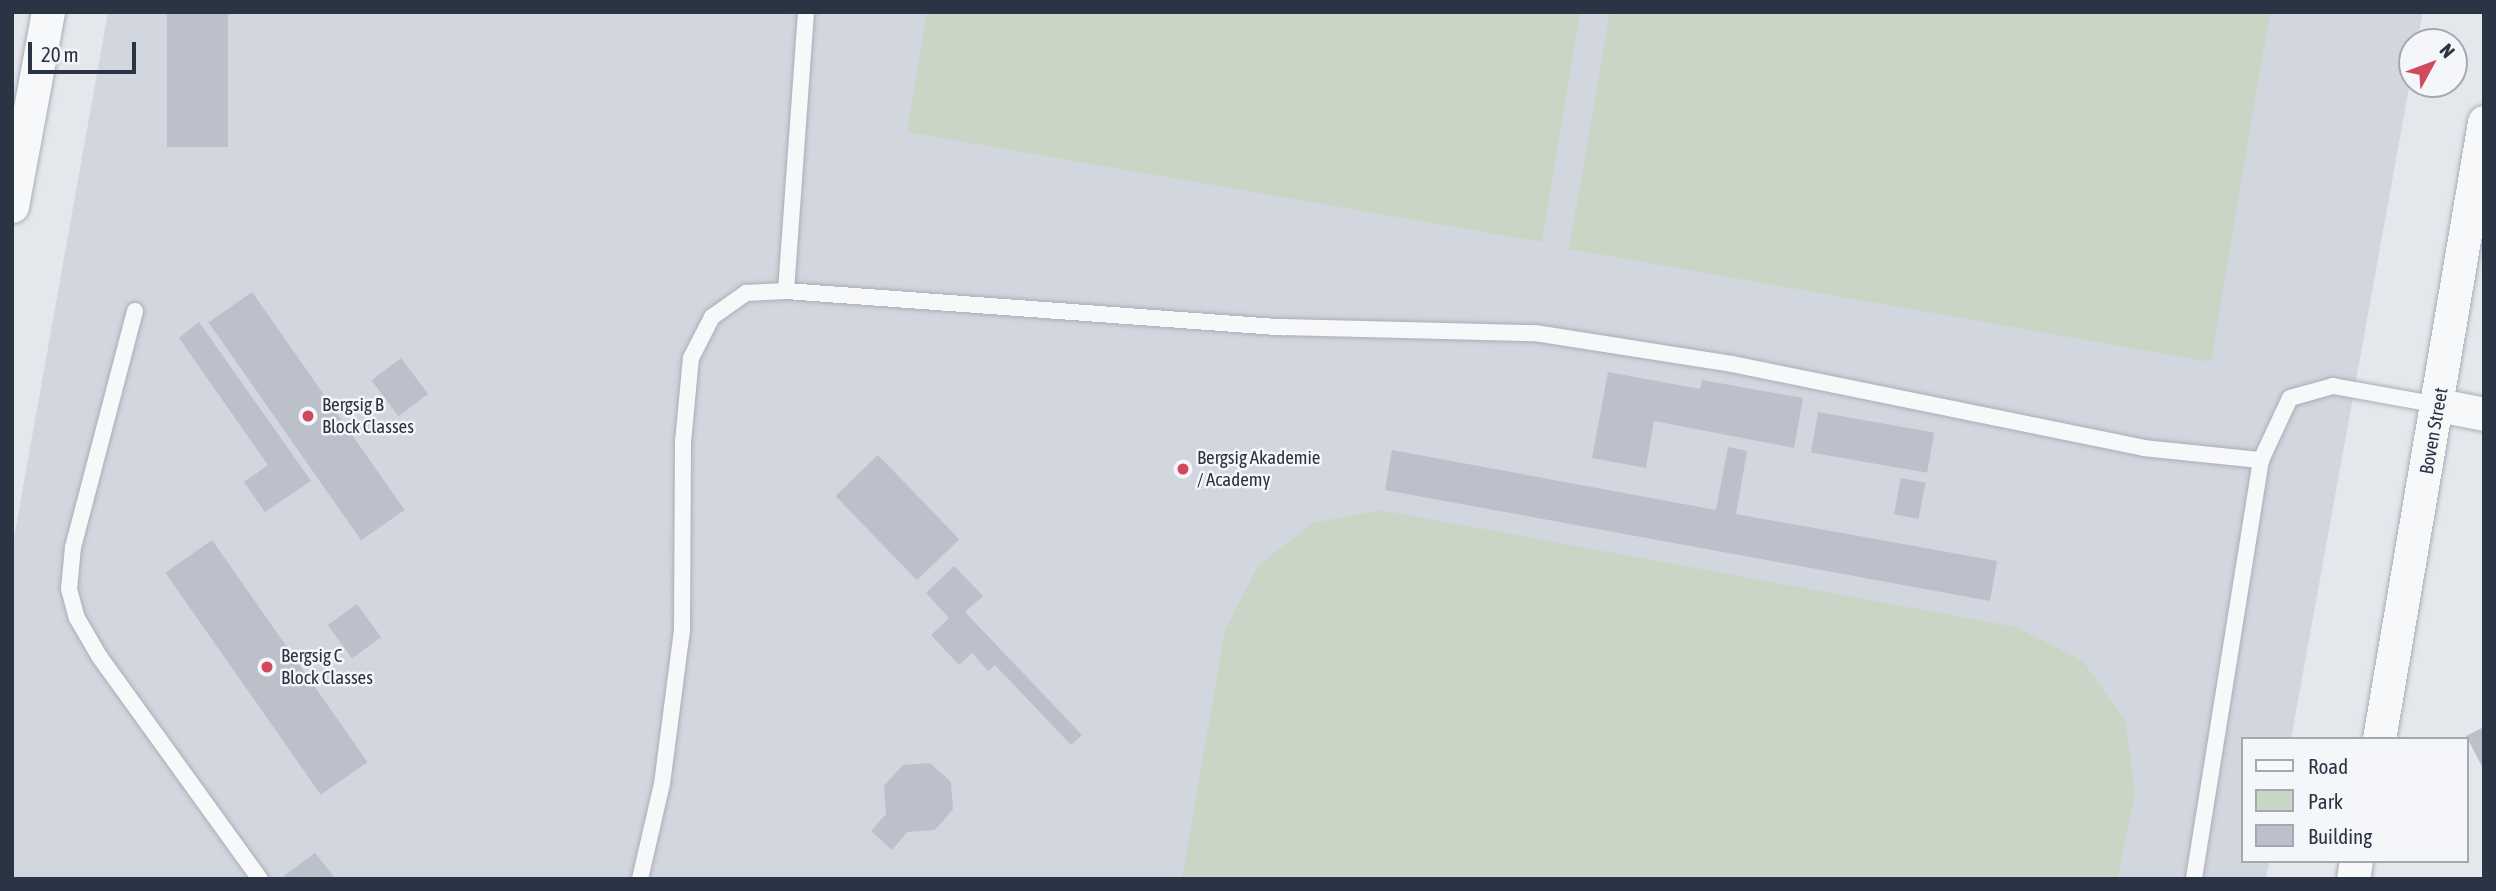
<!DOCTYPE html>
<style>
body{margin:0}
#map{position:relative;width:2496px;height:891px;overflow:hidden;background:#e4e7ec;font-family:"Asap Condensed",sans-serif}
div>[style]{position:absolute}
.built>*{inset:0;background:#d2d6de}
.green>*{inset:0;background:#c9d6c5}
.building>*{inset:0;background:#bbc0ca;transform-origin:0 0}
.roads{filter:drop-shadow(0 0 2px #a9aeb7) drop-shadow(0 0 2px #a9aeb7)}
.service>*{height:16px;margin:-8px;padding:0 8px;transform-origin:8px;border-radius:8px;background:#f7f8fa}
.minor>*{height:33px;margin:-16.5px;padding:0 16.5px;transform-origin:16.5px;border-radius:16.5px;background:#f7f8fa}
.dots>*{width:19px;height:19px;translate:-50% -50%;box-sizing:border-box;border:4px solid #f4f6f9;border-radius:50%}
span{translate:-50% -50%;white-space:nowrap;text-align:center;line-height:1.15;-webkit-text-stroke:5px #f4f6f9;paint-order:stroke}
.poi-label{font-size:19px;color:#2b3445}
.left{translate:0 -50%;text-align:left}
.street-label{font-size:19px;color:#2b3445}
.frame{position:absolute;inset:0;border:14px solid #2b3445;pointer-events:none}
.legend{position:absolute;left:2241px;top:737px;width:228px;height:126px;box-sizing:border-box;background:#f4f6f9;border:2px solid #a4a8b1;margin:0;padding:9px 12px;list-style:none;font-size:21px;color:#2b3445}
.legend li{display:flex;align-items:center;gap:14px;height:35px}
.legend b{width:35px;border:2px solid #a4a8b1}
.north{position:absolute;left:2398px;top:28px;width:70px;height:70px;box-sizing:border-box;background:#f4f6f9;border:2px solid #a4a8b1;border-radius:50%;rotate:49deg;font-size:19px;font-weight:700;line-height:28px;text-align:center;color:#2b3445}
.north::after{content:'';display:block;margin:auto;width:24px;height:32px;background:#d1495b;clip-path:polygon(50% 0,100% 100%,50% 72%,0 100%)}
.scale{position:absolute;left:28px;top:42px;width:108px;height:32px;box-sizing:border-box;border:4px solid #2b3445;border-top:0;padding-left:9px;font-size:21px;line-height:24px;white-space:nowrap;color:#2b3445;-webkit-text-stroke:5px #f4f6f9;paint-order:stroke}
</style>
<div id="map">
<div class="built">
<i style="clip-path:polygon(108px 12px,2423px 12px,2417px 42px,2412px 42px,2412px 71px,2291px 739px,2242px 739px,2242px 861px,2269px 861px,2266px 879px,12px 879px,12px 549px)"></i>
</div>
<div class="green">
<i style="clip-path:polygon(927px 12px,1580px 12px,1542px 242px,907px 132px)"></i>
<i style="clip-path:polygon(1610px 12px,2270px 12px,2211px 362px,1569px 249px)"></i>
<i style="clip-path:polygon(1380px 510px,2016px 627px,2083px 661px,2126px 722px,2135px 794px,2117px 879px,1182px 879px,1225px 630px,1258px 566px,1313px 523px)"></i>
</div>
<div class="building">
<i style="left:167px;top:12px;width:61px;height:135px"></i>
<i style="left:252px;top:292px;width:266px;height:53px;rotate:55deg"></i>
<i style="clip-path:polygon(199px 322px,311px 481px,265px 512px,244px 482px,268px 465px,179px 338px)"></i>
<i style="left:401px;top:358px;width:45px;height:37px;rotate:53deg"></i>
<i style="clip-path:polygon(1608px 372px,1700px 389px,1702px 380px,1803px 398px,1794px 448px,1654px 421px,1646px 468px,1592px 458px)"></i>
<i style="left:1818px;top:412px;width:118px;height:41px;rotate:10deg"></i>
<i style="clip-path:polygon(1728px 447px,1747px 451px,1736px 514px,1997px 561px,1990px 601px,1385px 490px,1392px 450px,1716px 510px)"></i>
<i style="left:878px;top:455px;width:117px;height:59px;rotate:46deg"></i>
<i style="left:1901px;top:478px;width:25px;height:37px;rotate:11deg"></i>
<i style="left:212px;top:540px;width:271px;height:57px;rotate:55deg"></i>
<i style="clip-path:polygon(954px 566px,983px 596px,965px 612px,1082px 735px,1071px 745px,995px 665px,988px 671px,972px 653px,959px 665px,931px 635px,949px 618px,926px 593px)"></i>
<i style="left:357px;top:604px;width:41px;height:36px;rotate:54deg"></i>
<i style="clip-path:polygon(2484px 727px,2484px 770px,2466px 736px)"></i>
<i style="clip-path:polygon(930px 763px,951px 782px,953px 809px,935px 830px,907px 832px,892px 850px,871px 831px,886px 814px,884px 786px,903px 765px)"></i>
<i style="clip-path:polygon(315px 853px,336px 879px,286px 879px,284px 876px)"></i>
</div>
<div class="roads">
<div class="service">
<i style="left:786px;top:291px;width:280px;rotate:-85.9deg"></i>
<i style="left:135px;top:311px;width:244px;rotate:104.7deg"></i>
<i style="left:73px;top:547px;width:42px;rotate:95.4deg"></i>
<i style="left:69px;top:589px;width:30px;rotate:75deg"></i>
<i style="left:77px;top:618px;width:44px;rotate:59.9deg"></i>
<i style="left:99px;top:656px;width:275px;rotate:54.2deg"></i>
<i style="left:2261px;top:460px;width:68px;rotate:-64.9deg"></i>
<i style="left:2290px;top:398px;width:45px;rotate:-15.6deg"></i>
<i style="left:2333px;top:386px;width:108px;rotate:10.2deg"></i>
<i style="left:640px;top:879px;width:98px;rotate:-77deg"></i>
<i style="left:662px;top:784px;width:154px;rotate:-82.6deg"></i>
<i style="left:682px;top:631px;width:189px;rotate:-89.7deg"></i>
<i style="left:683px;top:442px;width:84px;rotate:-84.6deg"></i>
<i style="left:691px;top:358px;width:46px;rotate:-62.9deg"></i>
<i style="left:712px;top:317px;width:42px;rotate:-35.2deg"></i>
<i style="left:746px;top:293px;width:40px;rotate:-2.9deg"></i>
<i style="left:786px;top:291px;width:497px;rotate:4.2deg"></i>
<i style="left:1282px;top:327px;width:253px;rotate:1.4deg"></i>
<i style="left:1535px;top:333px;width:199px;rotate:8.9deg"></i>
<i style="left:1732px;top:364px;width:420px;rotate:11.5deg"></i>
<i style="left:2144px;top:448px;width:118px;rotate:5.9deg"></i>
<i style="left:2261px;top:460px;width:424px;rotate:99.1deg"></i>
</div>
<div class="minor">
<i style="left:12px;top:206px;width:197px;rotate:-79.5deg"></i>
<i style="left:2439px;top:405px;width:46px;rotate:11.3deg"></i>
<i style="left:2379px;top:739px;width:626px;rotate:-80.34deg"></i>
<i style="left:2353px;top:879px;width:18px;rotate:-81deg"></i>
</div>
</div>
<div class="dots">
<i style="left:308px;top:416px;background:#d1495b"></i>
<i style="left:1183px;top:469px;background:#d1495b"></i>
<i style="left:267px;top:667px;background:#d1495b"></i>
</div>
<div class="poi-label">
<span class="left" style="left:322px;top:416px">Bergsig B<br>Block Classes</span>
<span class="left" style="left:1197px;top:469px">Bergsig Akademie<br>/ Academy</span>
<span class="left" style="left:281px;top:667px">Bergsig C<br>Block Classes</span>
</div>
<div class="street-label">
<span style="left:2434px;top:431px;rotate:-80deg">Boven Street</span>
</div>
<div class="frame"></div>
<ul class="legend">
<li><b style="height:9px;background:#f7f8fa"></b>Road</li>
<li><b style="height:19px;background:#c9d6c5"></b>Park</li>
<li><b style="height:19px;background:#bbc0ca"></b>Building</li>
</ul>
<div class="north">N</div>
<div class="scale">20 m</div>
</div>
